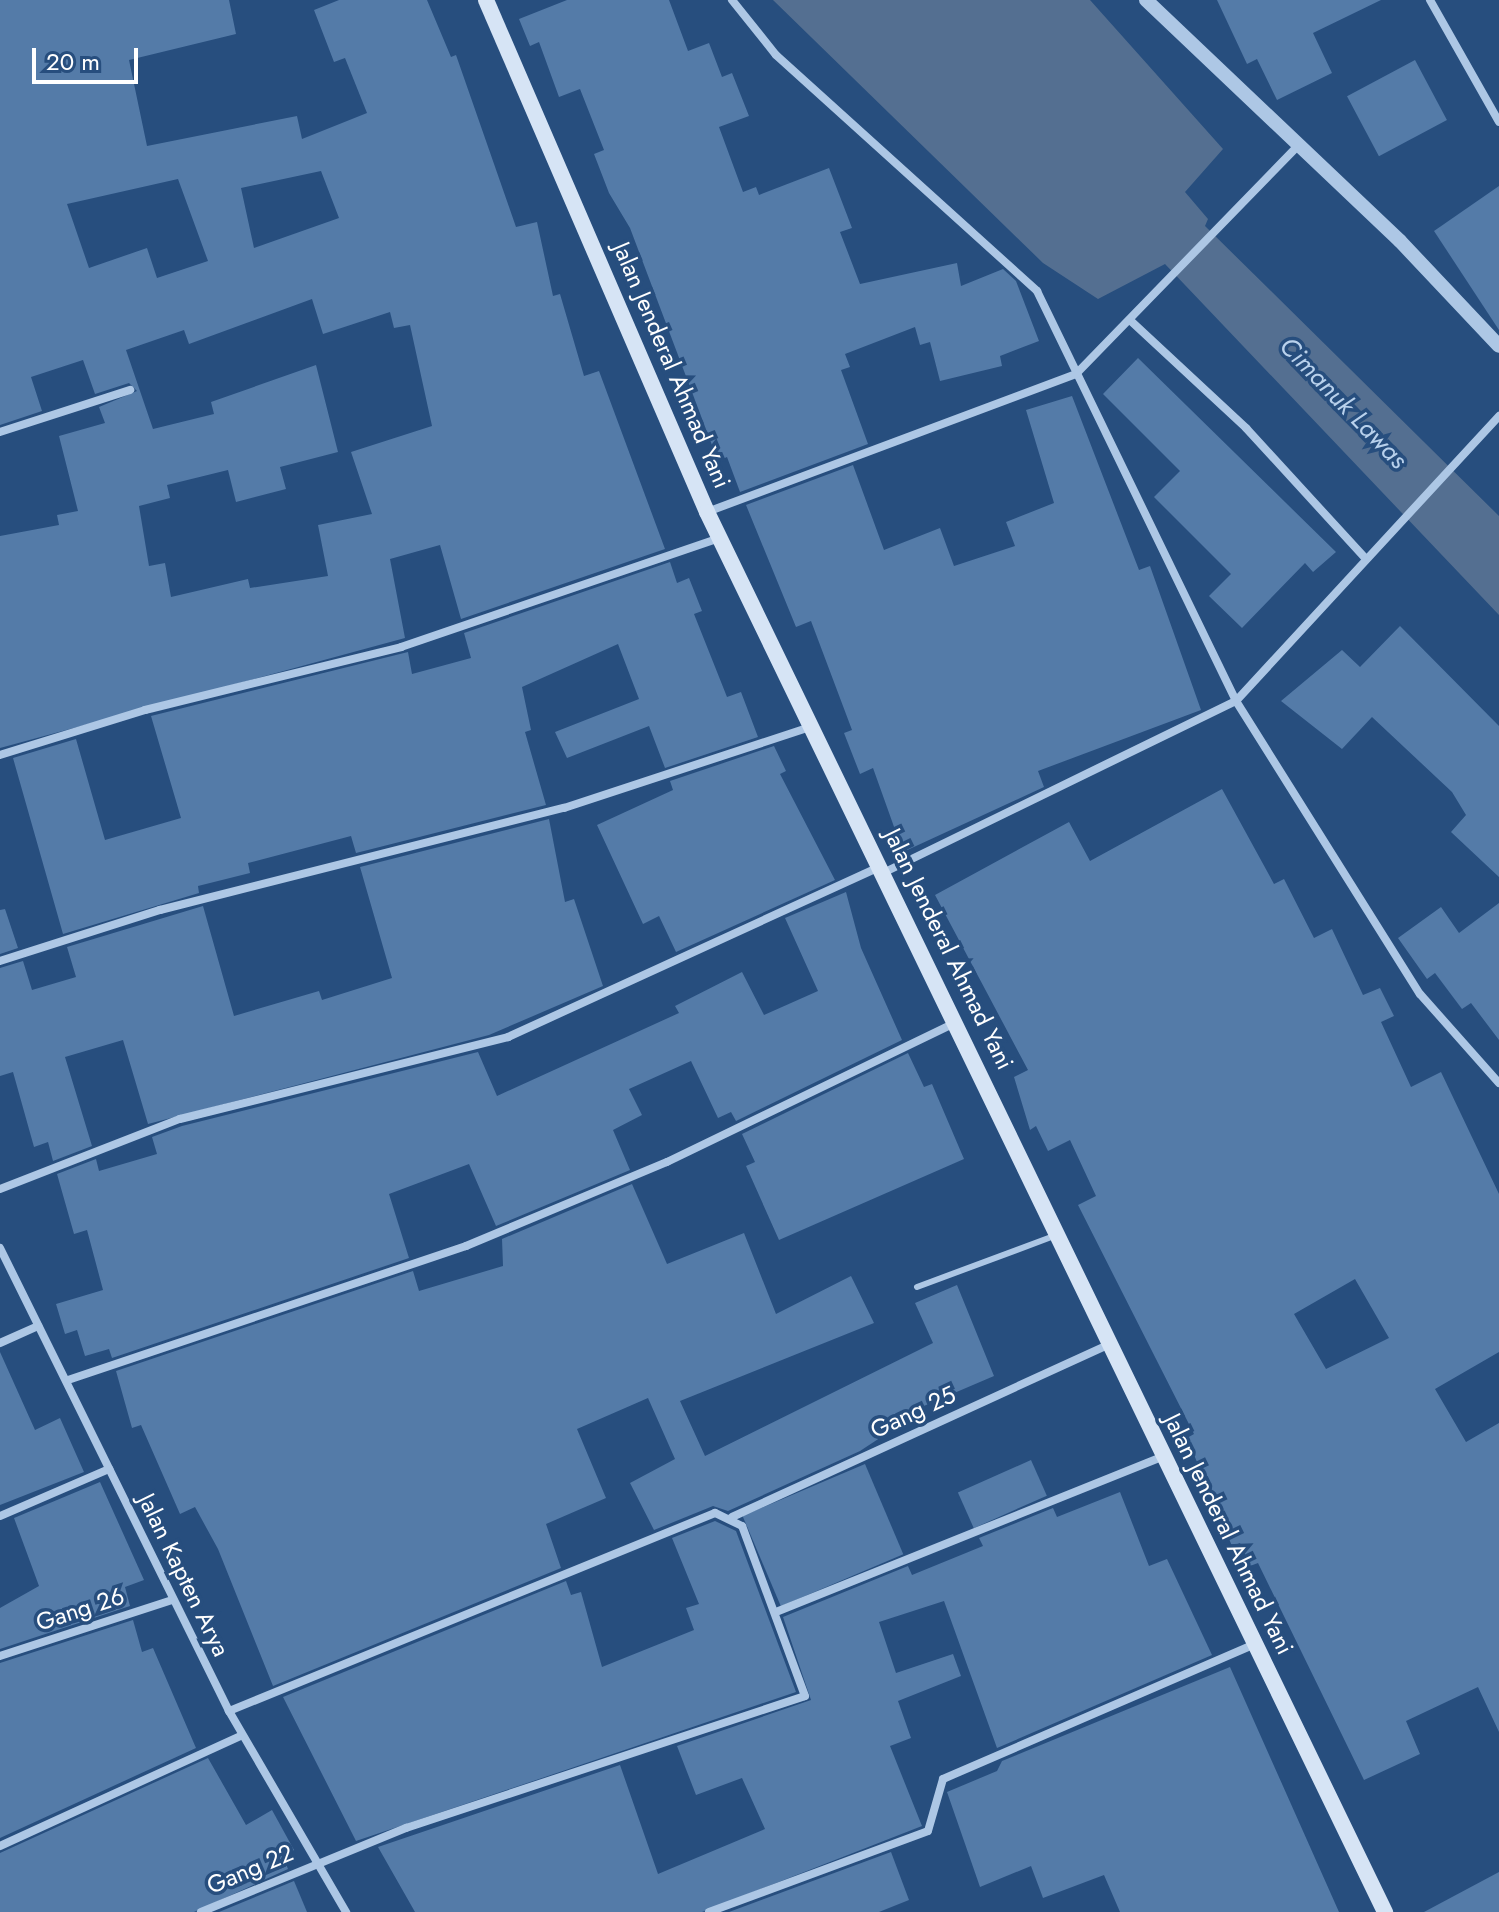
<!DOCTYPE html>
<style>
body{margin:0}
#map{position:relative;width:1499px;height:1912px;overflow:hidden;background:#274e7e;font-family:Jost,sans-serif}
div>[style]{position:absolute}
.water>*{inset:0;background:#546f91}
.building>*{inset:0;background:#547ba8;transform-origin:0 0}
.service>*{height:6px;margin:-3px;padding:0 3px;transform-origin:3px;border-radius:3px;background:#adc7e5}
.minor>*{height:8px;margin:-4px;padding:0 4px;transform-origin:4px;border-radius:4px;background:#adc7e5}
.tertiary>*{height:14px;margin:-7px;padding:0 7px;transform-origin:7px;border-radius:7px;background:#adc7e5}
.secondary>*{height:16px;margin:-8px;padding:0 8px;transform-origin:8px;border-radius:8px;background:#d6e4f5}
span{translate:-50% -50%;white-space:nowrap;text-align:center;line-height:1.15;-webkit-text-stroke:7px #274e7e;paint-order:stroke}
.street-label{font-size:24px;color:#fff}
.water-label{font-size:26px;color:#b9d1ec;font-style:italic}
.scale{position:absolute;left:32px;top:48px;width:106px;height:36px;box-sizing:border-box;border:4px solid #fff;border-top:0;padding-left:10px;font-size:24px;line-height:28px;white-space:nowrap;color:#fff;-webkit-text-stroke:6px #274e7e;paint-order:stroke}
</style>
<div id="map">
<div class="water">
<i style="clip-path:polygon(773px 0,1090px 0,1223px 149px,1185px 192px,1208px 219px,1205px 226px,1499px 516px,1499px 615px,1165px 264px,1098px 299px,1043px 263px)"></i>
</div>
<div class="building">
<i style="clip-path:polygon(evenodd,0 0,229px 0,236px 34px,129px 60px,147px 146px,297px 116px,302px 139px,367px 113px,345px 58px,334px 62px,314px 10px,339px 0,427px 0,451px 57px,456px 55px,516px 227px,537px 222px,553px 296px,560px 294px,584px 376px,599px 371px,665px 549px,461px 619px,440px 545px,390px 559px,405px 638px,0 748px,0 536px,59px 525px,57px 515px,78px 511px,59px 436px,105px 423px,99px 407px,137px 391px,129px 383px,95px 394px,83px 360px,31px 377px,42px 411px,0 425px,0 0,321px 171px,339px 218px,254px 248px,241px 188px,321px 171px,0 0,178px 179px,208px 261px,157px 278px,147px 248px,89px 268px,67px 204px,178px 179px,0 0,312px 299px,323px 334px,390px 312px,394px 328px,410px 325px,432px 426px,351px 452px,372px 514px,318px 525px,328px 576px,250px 588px,248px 579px,171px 597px,165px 563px,149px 566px,139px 506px,170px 498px,167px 485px,228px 470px,236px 502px,286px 489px,280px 467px,338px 452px,316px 365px,211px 402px,214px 414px,153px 429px,126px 350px,184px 330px,189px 344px,312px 299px)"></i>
<i style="clip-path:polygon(567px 0,669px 0,688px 51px,709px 43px,722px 77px,732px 73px,749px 116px,719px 127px,743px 192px,756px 187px,759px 195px,829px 168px,852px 228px,840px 232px,860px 284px,957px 263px,961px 286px,1003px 269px,1016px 281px,1039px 341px,1000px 356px,1002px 366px,940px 381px,930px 342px,920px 345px,915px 327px,845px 354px,850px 367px,841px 370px,868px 444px,740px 492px,727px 457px,718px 461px,630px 228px,609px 193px,594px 154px,604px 150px,580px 89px,559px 97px,539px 42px,530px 46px,519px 19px)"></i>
<i style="clip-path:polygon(1217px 0,1381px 0,1313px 33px,1332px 73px,1277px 100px,1257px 59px,1247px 64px)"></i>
<i style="left:1415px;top:60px;width:68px;height:77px;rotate:62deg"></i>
<i style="clip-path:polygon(1499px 186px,1499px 330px,1434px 231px)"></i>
<i style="clip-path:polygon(1138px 358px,1336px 552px,1313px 572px,1305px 563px,1242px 628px,1209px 596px,1231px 574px,1154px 497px,1180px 471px,1103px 394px)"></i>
<i style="clip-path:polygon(1072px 396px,1139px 570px,1150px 566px,1201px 710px,1038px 771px,1044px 787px,903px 852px,873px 768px,860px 774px,844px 733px,852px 730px,811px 621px,796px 627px,746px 505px,853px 465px,884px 550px,940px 528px,954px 566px,1015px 546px,1006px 522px,1054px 503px,1026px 410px)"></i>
<i style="clip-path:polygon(670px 562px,677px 583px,689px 578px,702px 611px,694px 614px,727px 697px,741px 692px,758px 737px,665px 768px,649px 726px,567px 758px,555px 732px,639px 699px,618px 644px,522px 687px,531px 730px,525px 732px,546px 805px,356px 853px,351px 836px,248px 863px,250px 873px,198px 886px,199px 893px,63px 934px,13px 758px,76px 739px,105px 840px,181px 818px,151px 716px,408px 652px,412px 674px,471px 658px,464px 633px)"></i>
<i style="clip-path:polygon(1400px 626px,1499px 726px,1499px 877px,1451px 832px,1466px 815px,1452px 792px,1372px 717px,1342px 749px,1281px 701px,1342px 650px,1360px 667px)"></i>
<i style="clip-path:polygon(774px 746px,786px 771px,780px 774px,835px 880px,676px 952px,659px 916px,643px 924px,597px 825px,673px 790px,670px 781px)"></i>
<i style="clip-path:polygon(evenodd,1222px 789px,1274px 884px,1284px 879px,1314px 938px,1332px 929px,1363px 995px,1380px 988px,1394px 1016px,1381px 1022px,1411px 1087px,1441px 1072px,1499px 1194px,1499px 1352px,1435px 1389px,1466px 1442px,1499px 1423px,1499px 1732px,1478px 1687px,1406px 1721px,1420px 1754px,1364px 1780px,1258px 1563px,1250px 1566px,1240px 1543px,1232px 1546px,1187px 1438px,1194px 1434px,1078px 1205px,1096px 1196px,1070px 1140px,1048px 1151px,1036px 1126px,1030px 1130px,1014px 1077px,1028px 1070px,935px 895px,1069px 822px,1090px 861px,1222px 789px,1355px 1279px,1389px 1338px,1326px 1369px,1294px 1314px,1355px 1279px)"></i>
<i style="clip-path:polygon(549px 819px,565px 902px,574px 899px,603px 986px,489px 1035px,148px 1124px,123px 1040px,65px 1057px,92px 1146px,53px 1161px,48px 1142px,34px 1147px,13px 1072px,0 1076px,0 968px,23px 961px,32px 990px,76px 977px,67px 947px,203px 906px,234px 1016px,319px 991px,322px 1000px,392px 978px,360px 867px)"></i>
<i style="clip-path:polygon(846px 892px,861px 948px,902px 1040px,736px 1121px,731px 1112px,718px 1118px,691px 1061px,629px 1089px,642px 1115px,613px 1130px,630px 1170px,496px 1226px,469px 1164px,389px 1194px,409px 1258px,112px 1358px,109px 1349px,85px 1356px,77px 1330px,65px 1334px,56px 1304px,103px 1290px,87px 1230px,74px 1234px,57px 1174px,96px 1159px,99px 1171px,157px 1154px,152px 1137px,182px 1126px,478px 1052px,497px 1096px,679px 1013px,675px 1006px,742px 972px,764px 1015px,818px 991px,785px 918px)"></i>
<i style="clip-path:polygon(1499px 903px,1499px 1040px,1471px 1003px,1462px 1009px,1435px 973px,1427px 979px,1398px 938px,1441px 907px,1459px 933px)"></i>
<i style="clip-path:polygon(5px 909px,18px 948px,0 954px,0 910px)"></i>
<i style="clip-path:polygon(908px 1053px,924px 1087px,932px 1084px,964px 1159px,779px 1240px,746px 1166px,755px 1162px,742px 1134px)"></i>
<i style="clip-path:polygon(632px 1184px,667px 1264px,744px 1233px,776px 1314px,851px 1276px,874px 1323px,680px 1401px,705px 1456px,933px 1343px,915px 1303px,957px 1285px,994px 1376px,891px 1420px,895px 1428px,860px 1451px,728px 1511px,713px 1506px,654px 1530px,630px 1483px,675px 1459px,648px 1398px,577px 1429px,606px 1498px,546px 1524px,561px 1568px,273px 1686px,218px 1549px,195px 1507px,180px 1514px,141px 1425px,132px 1428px,116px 1371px,413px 1271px,419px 1291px,503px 1266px,502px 1239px)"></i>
<i style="clip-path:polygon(0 1352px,35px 1430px,60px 1418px,84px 1472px,0 1505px)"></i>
<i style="left:1031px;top:1460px;width:39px;height:80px;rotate:66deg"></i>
<i style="left:865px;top:1464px;width:98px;height:133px;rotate:67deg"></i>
<i style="clip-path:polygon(100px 1482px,144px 1580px,125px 1587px,130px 1606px,0 1649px,0 1608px,39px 1586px,14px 1518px)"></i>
<i style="clip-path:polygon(1120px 1492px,1149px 1566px,1167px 1559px,1212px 1655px,997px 1748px,944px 1601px,879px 1622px,896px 1673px,953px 1654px,961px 1676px,898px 1701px,911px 1738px,890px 1746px,922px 1826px,702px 1912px,415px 1912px,378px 1847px,620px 1765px,658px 1874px,765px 1829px,742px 1778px,696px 1795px,677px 1746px,811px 1700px,783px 1617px,908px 1566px,912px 1575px,983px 1546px,979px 1538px,1053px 1508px,1057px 1517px)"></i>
<i style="clip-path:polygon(715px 1521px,736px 1531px,796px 1692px,356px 1841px,283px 1697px,566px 1581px,571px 1595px,581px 1592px,602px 1667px,694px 1630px,686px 1608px,699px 1604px,672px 1538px)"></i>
<i style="clip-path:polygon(133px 1620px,142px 1652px,153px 1648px,196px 1748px,0 1838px,0 1663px)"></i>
<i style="clip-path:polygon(1230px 1667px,1339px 1912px,1120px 1912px,1104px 1875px,1043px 1898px,1031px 1866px,980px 1887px,947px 1792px,997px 1771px,1002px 1761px)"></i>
<i style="clip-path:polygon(208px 1758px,246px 1825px,272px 1810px,294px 1850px,283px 1856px,288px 1869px,194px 1912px,0 1912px,0 1853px)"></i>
<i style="clip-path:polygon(891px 1852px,909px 1900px,879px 1912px,729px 1912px)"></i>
<i style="clip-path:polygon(1499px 1872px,1499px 1912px,1424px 1912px)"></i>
<i style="clip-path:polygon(294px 1881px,307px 1912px,219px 1912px)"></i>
</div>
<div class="service">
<i style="left:917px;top:1287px;width:149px;rotate:-20.4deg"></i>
</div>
<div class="minor">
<i style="left:732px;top:0;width:70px;rotate:51.3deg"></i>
<i style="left:776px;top:55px;width:352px;rotate:42.1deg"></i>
<i style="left:1037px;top:291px;width:456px;rotate:64.1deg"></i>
<i style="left:1236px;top:701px;width:346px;rotate:57.9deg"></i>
<i style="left:1420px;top:994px;width:119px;rotate:48.4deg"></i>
<i style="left:1430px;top:0;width:140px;rotate:60.5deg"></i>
<i style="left:1132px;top:322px;width:156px;rotate:42.9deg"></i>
<i style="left:1246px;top:428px;width:178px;rotate:47.5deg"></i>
<i style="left:0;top:432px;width:137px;rotate:-17.9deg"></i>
<i style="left:707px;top:512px;width:394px;rotate:-20.5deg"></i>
<i style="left:1076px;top:374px;width:320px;rotate:-45.8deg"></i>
<i style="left:0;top:755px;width:152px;rotate:-17.2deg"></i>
<i style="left:145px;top:710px;width:264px;rotate:-13.8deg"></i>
<i style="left:401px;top:647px;width:336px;rotate:-18.9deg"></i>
<i style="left:885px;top:872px;width:390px;rotate:-26deg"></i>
<i style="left:1236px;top:701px;width:388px;rotate:-47.3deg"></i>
<i style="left:0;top:961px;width:168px;rotate:-17.7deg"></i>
<i style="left:160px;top:910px;width:417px;rotate:-14.2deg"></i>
<i style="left:564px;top:808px;width:260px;rotate:-18.2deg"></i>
<i style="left:0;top:1189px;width:193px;rotate:-21.3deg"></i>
<i style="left:180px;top:1119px;width:338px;rotate:-14deg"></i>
<i style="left:508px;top:1037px;width:409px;rotate:-24.6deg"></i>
<i style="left:0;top:1248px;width:517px;rotate:63.68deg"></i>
<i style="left:229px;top:1711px;width:233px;rotate:59.8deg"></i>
<i style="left:0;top:1343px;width:42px;rotate:-24.1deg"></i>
<i style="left:68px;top:1380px;width:420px;rotate:-18.6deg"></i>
<i style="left:466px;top:1246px;width:218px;rotate:-22.7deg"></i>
<i style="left:667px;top:1162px;width:321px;rotate:-25.8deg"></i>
<i style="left:0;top:1516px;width:119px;rotate:-23.3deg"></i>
<i style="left:732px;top:1517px;width:416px;rotate:-24.6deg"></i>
<i style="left:776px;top:1612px;width:419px;rotate:-21.9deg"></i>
<i style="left:0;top:1656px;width:181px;rotate:-18deg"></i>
<i style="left:0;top:1846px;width:266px;rotate:-24.6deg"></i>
<i style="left:201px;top:1912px;width:222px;rotate:-22.3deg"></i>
<i style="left:406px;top:1828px;width:420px;rotate:-18.3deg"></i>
<i style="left:805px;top:1696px;width:181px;rotate:-110.3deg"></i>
<i style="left:742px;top:1526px;width:30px;rotate:-154deg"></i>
<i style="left:715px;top:1513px;width:525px;rotate:157.83deg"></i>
<i style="left:709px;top:1912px;width:233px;rotate:-20.3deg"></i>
<i style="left:928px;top:1831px;width:54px;rotate:-73.9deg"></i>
<i style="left:943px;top:1779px;width:340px;rotate:-23.4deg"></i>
</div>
<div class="tertiary">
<i style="left:1146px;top:0;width:350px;rotate:43.5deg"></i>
<i style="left:1400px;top:241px;width:144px;rotate:46.7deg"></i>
</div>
<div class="secondary">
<i style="left:486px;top:0;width:558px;rotate:66.65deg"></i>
<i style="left:707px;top:512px;width:1556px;rotate:64.16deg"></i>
</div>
<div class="street-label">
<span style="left:672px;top:365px;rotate:67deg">Jalan Jenderal Ahmad Yani</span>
<span style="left:949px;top:949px;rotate:64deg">Jalan Jenderal Ahmad Yani</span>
<span style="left:913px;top:1412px;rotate:-25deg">Gang 25</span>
<span style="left:1229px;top:1534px;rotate:64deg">Jalan Jenderal Ahmad Yani</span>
<span style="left:184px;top:1575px;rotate:64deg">Jalan Kapten Arya</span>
<span style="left:80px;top:1609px;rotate:-18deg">Gang 26</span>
<span style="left:250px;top:1869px;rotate:-23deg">Gang 22</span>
</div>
<div class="water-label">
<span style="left:1343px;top:403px;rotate:46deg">Cimanuk Lawas</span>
</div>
<div class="scale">20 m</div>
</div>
